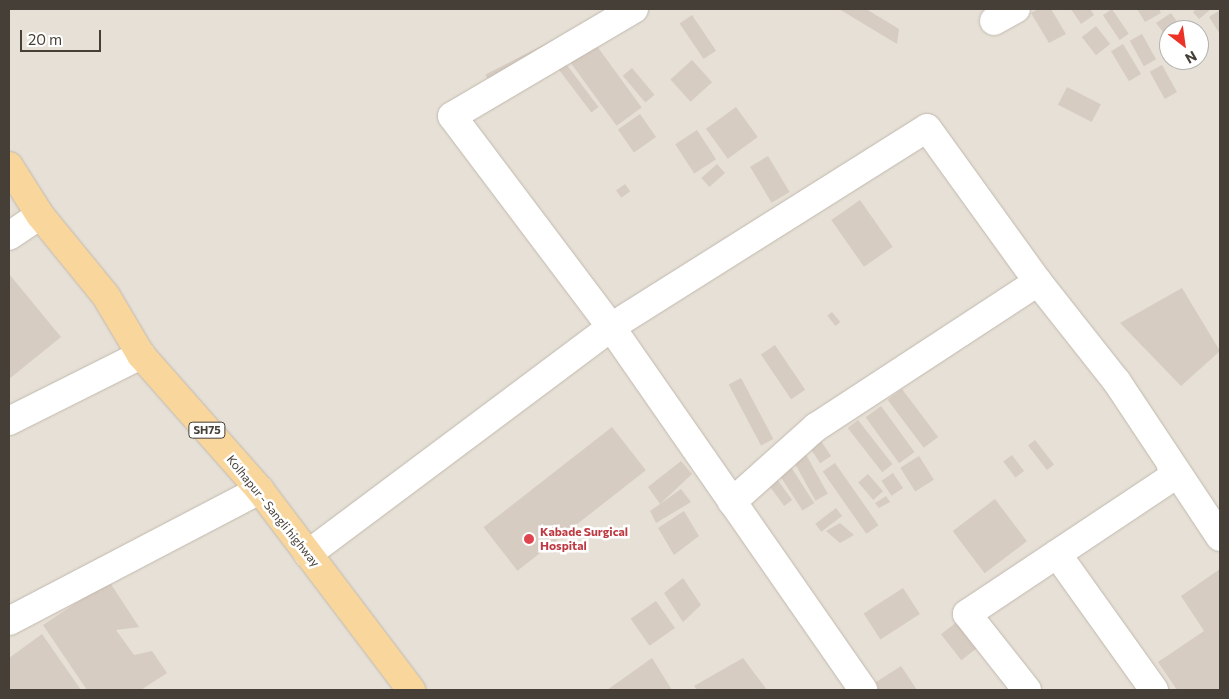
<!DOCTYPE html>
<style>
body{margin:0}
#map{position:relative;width:1229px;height:699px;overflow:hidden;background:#f3efe8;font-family:Commissioner,sans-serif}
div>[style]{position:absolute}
.residential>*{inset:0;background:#e6e0d6}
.building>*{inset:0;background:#d7ccc1;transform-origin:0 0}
.roads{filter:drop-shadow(0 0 1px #c1b8ae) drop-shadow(0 0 1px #c1b8ae)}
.minor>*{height:28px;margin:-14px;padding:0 14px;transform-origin:14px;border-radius:14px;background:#fff}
.primary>*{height:28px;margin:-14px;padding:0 14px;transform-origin:14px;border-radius:14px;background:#f8d69c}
.dots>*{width:14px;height:14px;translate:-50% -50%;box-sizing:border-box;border:2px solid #fff;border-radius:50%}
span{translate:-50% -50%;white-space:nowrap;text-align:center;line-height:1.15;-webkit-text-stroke:5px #fff;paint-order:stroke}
.shield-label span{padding:1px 4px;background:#fff;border:1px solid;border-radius:4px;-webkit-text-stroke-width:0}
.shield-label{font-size:11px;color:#463f37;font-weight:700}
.street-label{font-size:12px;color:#463f37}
.health-label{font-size:12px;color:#be3a42;font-weight:700}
.left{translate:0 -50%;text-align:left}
.frame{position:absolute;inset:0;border:10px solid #463f37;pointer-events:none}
.north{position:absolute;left:1159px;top:20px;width:50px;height:50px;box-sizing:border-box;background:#fff;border:1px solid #b5b2af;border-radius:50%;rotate:150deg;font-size:14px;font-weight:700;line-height:20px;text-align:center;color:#463f37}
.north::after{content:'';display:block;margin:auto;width:18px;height:22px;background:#ec3226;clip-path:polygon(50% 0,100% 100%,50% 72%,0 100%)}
.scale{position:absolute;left:20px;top:30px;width:81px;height:22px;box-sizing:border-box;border:2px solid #463f37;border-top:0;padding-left:6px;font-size:15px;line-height:18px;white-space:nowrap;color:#463f37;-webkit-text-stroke:4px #fff;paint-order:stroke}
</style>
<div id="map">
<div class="residential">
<i style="clip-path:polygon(evenodd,9px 9px,1220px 9px,1220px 690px,9px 690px,9px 9px,1169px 30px,1199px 30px,1199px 60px,1169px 60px,1169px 30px)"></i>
</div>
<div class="building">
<i style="clip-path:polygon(839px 9px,866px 9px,899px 29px,897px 44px)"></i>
<i style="clip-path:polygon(1038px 9px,1051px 9px,1066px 34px,1049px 43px,1031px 13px)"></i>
<i style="clip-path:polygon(1071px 9px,1090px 9px,1094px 15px,1081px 24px)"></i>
<i style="left:1112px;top:9px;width:30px;height:11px;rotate:56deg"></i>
<i style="clip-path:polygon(1137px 9px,1159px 9px,1161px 13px,1145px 22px)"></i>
<i style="clip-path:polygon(1196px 9px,1211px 9px,1199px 19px,1193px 12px)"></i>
<i style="clip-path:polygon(1220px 10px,1220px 34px,1209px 17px)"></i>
<i style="clip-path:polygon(1171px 13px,1180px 26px,1169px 30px,1166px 36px,1156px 23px)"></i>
<i style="left:692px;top:15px;width:43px;height:15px;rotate:56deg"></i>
<i style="left:1096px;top:26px;width:23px;height:18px;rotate:52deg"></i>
<i style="left:1142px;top:34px;width:29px;height:14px;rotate:61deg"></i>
<i style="left:553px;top:40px;width:9px;height:76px;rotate:63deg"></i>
<i style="left:594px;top:42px;width:81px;height:31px;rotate:54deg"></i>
<i style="left:1123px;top:44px;width:35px;height:14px;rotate:59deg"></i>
<i style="left:563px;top:60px;width:59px;height:9px;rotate:53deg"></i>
<i style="left:692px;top:60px;width:30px;height:29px;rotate:48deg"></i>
<i style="left:1162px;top:65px;width:31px;height:14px;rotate:61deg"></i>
<i style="left:632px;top:68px;width:35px;height:12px;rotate:50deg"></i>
<i style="left:1067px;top:87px;width:38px;height:20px;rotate:27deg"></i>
<i style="left:736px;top:107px;width:37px;height:37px;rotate:54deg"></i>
<i style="left:640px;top:114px;width:28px;height:27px;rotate:55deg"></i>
<i style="left:697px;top:130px;width:35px;height:26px;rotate:57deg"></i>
<i style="left:768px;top:156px;width:42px;height:21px;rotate:59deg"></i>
<i style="left:717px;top:164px;width:12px;height:21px;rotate:48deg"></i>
<i style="left:625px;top:184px;width:9px;height:11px;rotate:54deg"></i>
<i style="left:860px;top:200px;width:57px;height:35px;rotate:55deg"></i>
<i style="clip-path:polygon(9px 274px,61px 337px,9px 379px)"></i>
<i style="clip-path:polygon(1182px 288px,1220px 351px,1181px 386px,1120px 323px)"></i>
<i style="left:832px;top:312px;width:13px;height:6px;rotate:51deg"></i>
<i style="left:775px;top:345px;width:54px;height:17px;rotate:56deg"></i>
<i style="left:741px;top:378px;width:69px;height:14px;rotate:62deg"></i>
<i style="left:902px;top:389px;width:60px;height:18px;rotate:53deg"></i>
<i style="left:881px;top:406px;width:57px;height:19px;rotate:54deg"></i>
<i style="left:858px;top:420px;width:56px;height:13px;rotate:52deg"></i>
<i style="left:612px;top:427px;width:55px;height:163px;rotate:52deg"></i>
<i style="left:1035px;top:440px;width:31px;height:9px;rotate:52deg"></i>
<i style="left:821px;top:441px;width:18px;height:13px;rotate:56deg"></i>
<i style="left:804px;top:451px;width:49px;height:14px;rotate:61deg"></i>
<i style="left:1012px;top:455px;width:20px;height:11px;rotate:53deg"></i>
<i style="left:919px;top:456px;width:28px;height:22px;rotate:58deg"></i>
<i style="clip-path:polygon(681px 461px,692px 474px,660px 504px,681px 489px,691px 502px,656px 523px,650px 511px,660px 504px,648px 487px)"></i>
<i style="left:787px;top:461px;width:50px;height:14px;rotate:57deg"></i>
<i style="left:835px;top:463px;width:76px;height:15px;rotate:55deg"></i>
<i style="left:893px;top:473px;width:18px;height:14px;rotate:56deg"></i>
<i style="left:868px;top:474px;width:23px;height:13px;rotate:49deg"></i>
<i style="left:774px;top:475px;width:31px;height:10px;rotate:54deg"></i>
<i style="clip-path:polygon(886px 496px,890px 502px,879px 508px,875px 503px)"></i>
<i style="left:995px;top:499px;width:53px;height:53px;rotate:53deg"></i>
<i style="left:836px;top:508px;width:10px;height:26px;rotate:53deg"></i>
<i style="clip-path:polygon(684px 511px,699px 536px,674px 555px,658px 528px)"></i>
<i style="clip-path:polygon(840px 523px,854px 535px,840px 543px,826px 531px)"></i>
<i style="clip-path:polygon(1220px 569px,1220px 690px,1177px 690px,1158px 662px,1204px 631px,1181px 596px)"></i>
<i style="clip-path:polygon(683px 578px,701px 605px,683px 622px,664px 593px)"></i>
<i style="clip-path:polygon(109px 581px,139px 627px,116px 630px,134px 655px,152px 651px,167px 673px,141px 690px,87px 690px,43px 625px)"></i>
<i style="left:903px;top:588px;width:31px;height:47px;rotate:57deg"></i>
<i style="left:656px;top:601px;width:33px;height:31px;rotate:55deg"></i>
<i style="left:967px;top:614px;width:33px;height:33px;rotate:52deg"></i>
<i style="clip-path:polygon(42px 634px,81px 690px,9px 690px,9px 658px)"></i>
<i style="clip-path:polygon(652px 658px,672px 690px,607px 690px)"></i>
<i style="clip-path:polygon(743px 658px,767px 690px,697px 690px,694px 686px)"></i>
<i style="clip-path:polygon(901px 666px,917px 690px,873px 690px,870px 686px)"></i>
</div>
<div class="roads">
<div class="minor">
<i style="left:634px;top:9px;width:211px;rotate:149.5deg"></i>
<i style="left:452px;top:116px;width:264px;rotate:53deg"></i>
<i style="left:611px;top:327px;width:373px;rotate:-32.2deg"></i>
<i style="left:927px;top:128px;width:190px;rotate:54.2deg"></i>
<i style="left:1038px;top:282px;width:127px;rotate:51.7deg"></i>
<i style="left:1117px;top:382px;width:186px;rotate:56.4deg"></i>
<i style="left:994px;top:21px;width:25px;rotate:-29deg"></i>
<i style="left:9px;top:236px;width:37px;rotate:-34deg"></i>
<i style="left:9px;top:421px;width:148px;rotate:-26.6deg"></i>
<i style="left:732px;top:502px;width:113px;rotate:-41.8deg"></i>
<i style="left:816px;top:427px;width:265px;rotate:-33.2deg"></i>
<i style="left:308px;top:554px;width:379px;rotate:-36.8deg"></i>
<i style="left:611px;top:327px;width:442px;rotate:55.2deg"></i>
<i style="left:1057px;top:554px;width:167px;rotate:54.5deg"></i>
<i style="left:9px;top:621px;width:283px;rotate:-27.6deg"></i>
<i style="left:1027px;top:690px;width:97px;rotate:-128.3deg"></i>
<i style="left:967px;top:614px;width:249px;rotate:-33.7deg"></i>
<i style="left:1174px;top:476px;width:9px;rotate:-108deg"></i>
</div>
<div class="primary">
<i style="left:9px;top:166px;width:58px;rotate:57.7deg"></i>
<i style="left:40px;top:215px;width:104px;rotate:50.8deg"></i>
<i style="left:106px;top:296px;width:69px;rotate:59.3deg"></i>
<i style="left:141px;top:355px;width:180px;rotate:48.6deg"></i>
<i style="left:260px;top:490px;width:251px;rotate:52.9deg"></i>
</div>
</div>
<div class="dots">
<i style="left:529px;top:539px;background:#e0444e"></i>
</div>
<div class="shield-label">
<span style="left:207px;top:430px">SH75</span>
</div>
<div class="street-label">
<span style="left:273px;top:511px;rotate:51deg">Kolhapur - Sangli highway</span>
</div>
<div class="health-label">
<span class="left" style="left:540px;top:539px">Kabade Surgical<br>Hospital</span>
</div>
<div class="frame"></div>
<div class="north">N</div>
<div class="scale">20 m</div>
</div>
